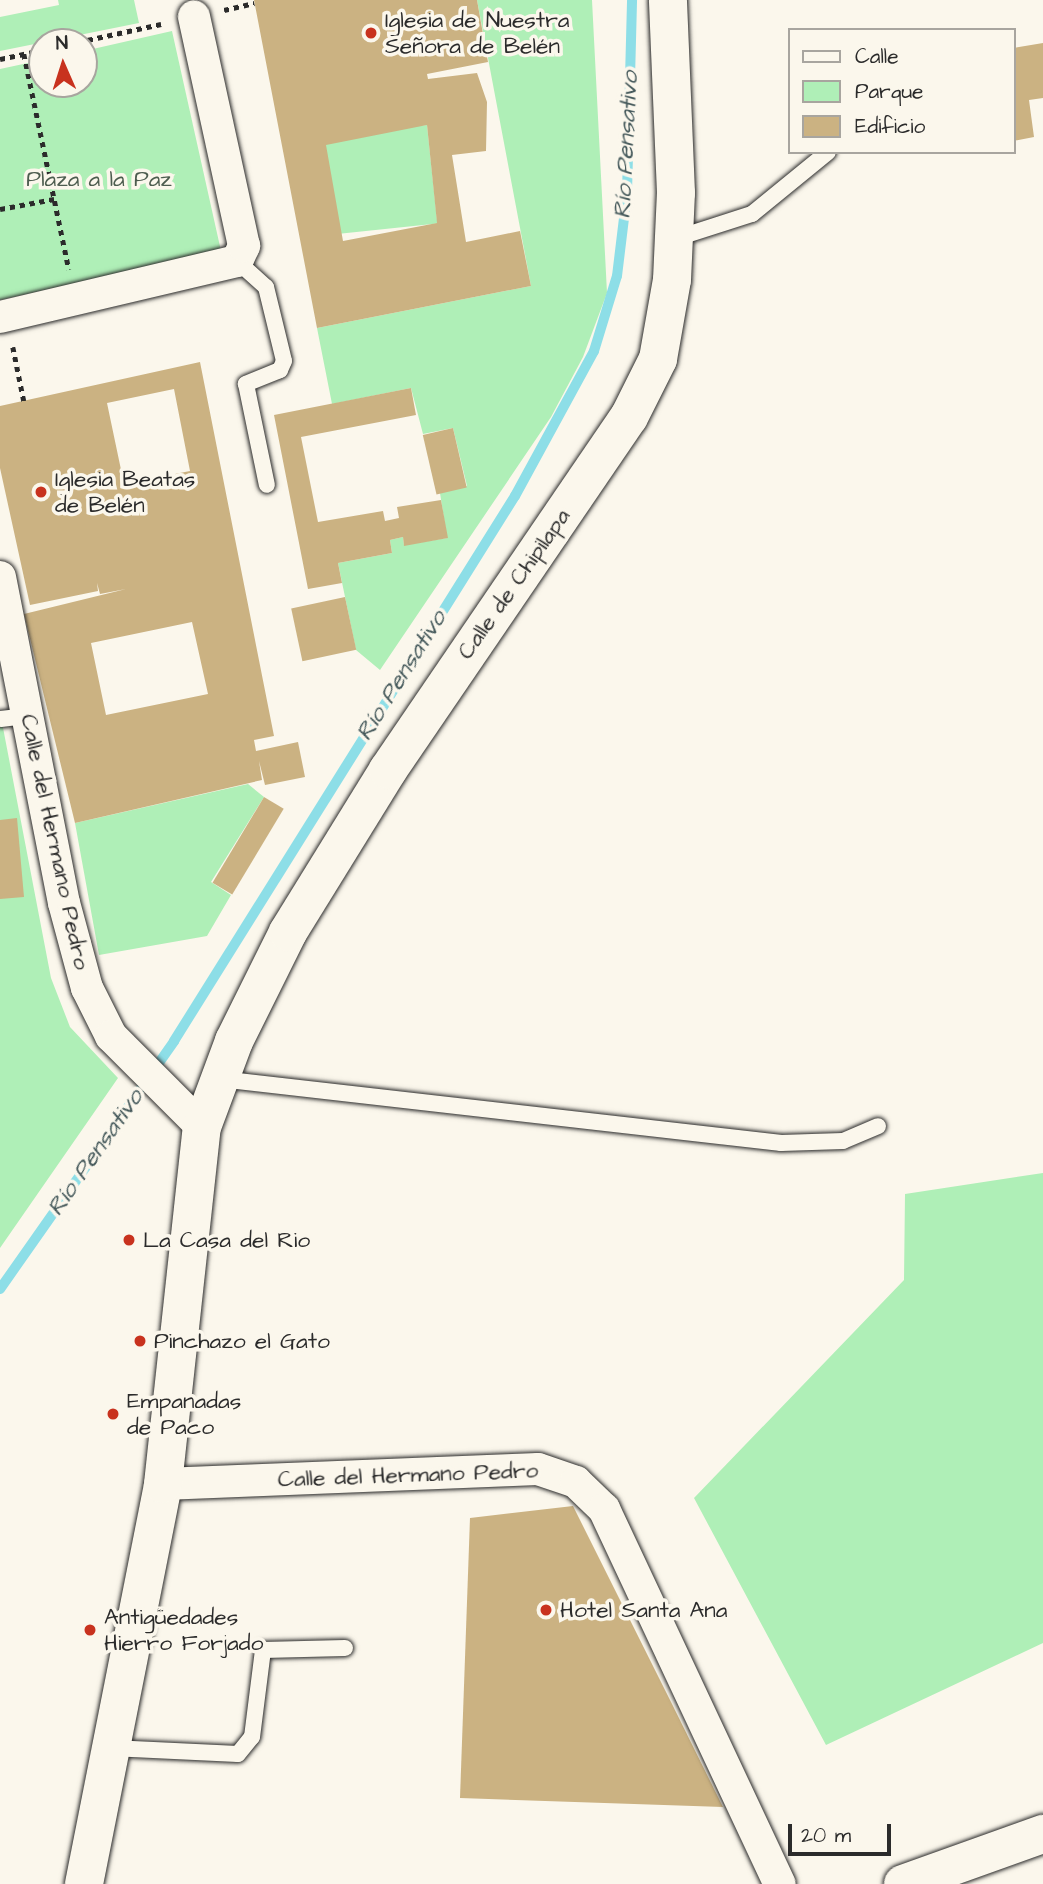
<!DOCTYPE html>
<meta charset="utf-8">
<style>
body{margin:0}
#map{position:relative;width:1043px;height:1884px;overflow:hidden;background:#fbf7ec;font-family:"Architects Daughter",sans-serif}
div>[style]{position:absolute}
.green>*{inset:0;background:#afefb7;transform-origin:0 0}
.stream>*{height:10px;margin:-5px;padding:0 5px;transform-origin:5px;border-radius:5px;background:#8ddee7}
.building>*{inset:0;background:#cbb282;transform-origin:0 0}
.path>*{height:4.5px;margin-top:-2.25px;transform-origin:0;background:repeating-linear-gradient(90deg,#2b2b2b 0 5px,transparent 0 10px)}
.roads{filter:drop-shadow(0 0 2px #2b2b2b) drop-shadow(0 0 2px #2b2b2b)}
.lane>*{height:16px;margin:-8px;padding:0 8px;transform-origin:8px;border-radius:8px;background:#fbf7ec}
.street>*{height:32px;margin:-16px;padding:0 16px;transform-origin:16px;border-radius:16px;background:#fbf7ec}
.secondary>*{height:38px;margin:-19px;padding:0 19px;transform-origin:19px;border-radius:19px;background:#fbf7ec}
.dots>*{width:19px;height:19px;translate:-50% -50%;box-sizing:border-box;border:4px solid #fbf7ec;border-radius:50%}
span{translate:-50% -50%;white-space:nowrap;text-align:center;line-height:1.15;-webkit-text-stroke:7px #fbf7ec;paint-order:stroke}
.poi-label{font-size:23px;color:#2b2b2b}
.left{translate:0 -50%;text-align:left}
.park-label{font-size:23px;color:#4c5c4e}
.street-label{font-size:23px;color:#2b2b2b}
.water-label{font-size:24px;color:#44585a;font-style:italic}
.legend{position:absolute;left:788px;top:28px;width:228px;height:126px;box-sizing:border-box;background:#fbf7ec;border:2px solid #a8a59f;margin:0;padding:9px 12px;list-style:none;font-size:21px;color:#2b2b2b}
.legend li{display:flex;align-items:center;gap:14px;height:35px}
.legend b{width:35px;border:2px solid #a8a59f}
.north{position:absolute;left:28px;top:28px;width:70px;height:70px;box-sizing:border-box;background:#fbf7ec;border:2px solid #a8a59f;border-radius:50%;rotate:357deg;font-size:19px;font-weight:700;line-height:28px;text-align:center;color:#2b2b2b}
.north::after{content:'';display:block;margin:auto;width:24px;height:32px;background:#c8321e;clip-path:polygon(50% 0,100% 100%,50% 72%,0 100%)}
.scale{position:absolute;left:788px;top:1824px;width:103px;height:32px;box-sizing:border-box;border:4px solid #2b2b2b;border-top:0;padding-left:9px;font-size:21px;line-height:24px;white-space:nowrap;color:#2b2b2b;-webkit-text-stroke:5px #fbf7ec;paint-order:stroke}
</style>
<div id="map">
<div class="green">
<i style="clip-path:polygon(58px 0,134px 0,139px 23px,0 51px,0 17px,59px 5px)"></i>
<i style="clip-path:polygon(477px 0,592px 0,607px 293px,583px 357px,551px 417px,380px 670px,356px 650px,338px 563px,392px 553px,390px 540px,403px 537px,404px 545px,447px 538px,440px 493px,467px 486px,453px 428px,423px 434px,411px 388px,332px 404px,317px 328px,531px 286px)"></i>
<i style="clip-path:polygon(172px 31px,221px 251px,0 300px,0 69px,42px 60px,42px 84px,84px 84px,84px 51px)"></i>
<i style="left:427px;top:125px;width:99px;height:103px;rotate:84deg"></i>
<i style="clip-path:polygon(0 712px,51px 978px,70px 1027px,118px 1078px,0 1248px)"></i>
<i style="clip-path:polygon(248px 784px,264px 797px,211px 882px,231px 895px,207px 936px,99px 955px,75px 823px)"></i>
<i style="clip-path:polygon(1043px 1173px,1043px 1643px,826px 1745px,694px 1498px,904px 1280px,905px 1194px)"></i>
</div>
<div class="stream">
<i style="left:0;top:1289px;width:303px;rotate:-54.9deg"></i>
<i style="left:174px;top:1041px;width:643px;rotate:-57.97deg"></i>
<i style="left:515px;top:496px;width:165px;rotate:-61.4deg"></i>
<i style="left:594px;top:351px;width:78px;rotate:-73deg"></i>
<i style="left:617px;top:276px;width:84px;rotate:-83.1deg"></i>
<i style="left:627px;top:193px;width:193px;rotate:-88.5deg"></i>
</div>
<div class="building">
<i style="clip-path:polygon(evenodd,254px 0,477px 0,488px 62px,427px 74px,428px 79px,477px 73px,487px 102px,486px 151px,452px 155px,466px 242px,520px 231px,531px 286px,317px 328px,254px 0,427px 125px,437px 223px,343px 241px,326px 145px,427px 125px)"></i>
<i style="clip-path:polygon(1043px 43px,1043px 98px,1029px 100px,1034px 137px,1013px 141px,1013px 48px)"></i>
<i style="clip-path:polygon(evenodd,200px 362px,274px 736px,254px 740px,256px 751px,298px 742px,305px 777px,265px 785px,259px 761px,262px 780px,75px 823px,24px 614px,126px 589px,100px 594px,97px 583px,98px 591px,30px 605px,0 468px,0 406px,200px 362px,174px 389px,190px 471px,124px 484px,107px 403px,174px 389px,200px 362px,192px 622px,208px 694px,106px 715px,91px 643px,192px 622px)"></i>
<i style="clip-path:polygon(411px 388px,416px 415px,301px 437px,318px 522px,383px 511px,385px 521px,399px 518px,397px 507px,441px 500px,448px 538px,404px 546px,403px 537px,390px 540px,392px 553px,338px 563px,342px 583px,308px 589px,274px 415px)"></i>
<i style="left:453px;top:428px;width:61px;height:31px;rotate:77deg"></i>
<i style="left:345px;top:597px;width:54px;height:55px;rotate:78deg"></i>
<i style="left:264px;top:797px;width:23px;height:100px;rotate:31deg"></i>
<i style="clip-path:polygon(17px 818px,24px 897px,0 899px,0 820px)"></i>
<i style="clip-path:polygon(573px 1506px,671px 1702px,723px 1807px,460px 1798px,470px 1518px)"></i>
</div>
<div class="path">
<i style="left:224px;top:10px;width:31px;rotate:-13deg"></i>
<i style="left:78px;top:42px;width:85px;rotate:-12.2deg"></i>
<i style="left:24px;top:54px;width:220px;rotate:78.2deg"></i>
<i style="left:0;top:59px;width:43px;rotate:-12.1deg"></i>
<i style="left:0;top:209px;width:55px;rotate:-10.5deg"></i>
<i style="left:13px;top:347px;width:55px;rotate:78.5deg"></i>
</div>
<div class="roads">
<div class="lane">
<i style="left:674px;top:239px;width:82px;rotate:-17.8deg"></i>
<i style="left:752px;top:214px;width:98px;rotate:-39.2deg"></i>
<i style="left:237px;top:261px;width:39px;rotate:42deg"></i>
<i style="left:266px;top:287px;width:76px;rotate:76.3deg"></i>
<i style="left:284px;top:361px;width:10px;rotate:114deg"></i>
<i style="left:280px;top:370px;width:37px;rotate:158deg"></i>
<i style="left:246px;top:384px;width:103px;rotate:78.3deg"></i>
<i style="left:1px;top:719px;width:26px;rotate:-7deg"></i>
<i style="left:220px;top:1079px;width:565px;rotate:6.51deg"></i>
<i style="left:781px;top:1143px;width:62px;rotate:-1.8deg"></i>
<i style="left:843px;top:1141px;width:38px;rotate:-23deg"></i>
<i style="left:111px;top:1748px;width:127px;rotate:2.7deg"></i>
<i style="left:238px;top:1754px;width:22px;rotate:-51deg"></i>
<i style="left:252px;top:1737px;width:88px;rotate:-82.8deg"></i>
<i style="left:263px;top:1650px;width:82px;rotate:-1.4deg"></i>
</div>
<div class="street">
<i style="left:0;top:317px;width:244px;rotate:-13.3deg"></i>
<i style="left:237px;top:261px;width:17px;rotate:-65deg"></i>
<i style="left:244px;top:246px;width:235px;rotate:-102.3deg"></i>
<i style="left:0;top:577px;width:332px;rotate:78.9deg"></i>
<i style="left:64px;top:903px;width:88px;rotate:74.9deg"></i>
<i style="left:87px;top:988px;width:54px;rotate:63.4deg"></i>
<i style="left:111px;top:1036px;width:129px;rotate:45deg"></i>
<i style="left:163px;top:1484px;width:375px;rotate:-2.3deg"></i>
<i style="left:538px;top:1469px;width:40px;rotate:18.9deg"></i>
<i style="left:576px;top:1482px;width:39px;rotate:44deg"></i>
<i style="left:604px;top:1509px;width:414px;rotate:64.9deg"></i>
</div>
<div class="secondary">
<i style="left:84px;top:1884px;width:408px;rotate:-78.8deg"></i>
<i style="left:163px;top:1484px;width:359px;rotate:-83.8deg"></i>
<i style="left:202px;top:1127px;width:92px;rotate:-69.6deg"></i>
<i style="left:234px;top:1041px;width:122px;rotate:-63.6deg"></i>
<i style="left:288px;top:932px;width:190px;rotate:-58.3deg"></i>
<i style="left:388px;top:770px;width:427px;rotate:-55.7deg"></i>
<i style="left:629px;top:417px;width:65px;rotate:-63.4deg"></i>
<i style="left:658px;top:359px;width:80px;rotate:-80deg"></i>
<i style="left:672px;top:280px;width:87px;rotate:-87.4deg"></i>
<i style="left:676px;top:193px;width:193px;rotate:-92.4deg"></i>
<i style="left:903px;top:1884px;width:149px;rotate:-19.7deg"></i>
</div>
</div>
<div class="dots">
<i style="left:371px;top:33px;background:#c8321e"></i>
<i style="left:41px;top:492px;background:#c8321e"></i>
<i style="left:129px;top:1240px;background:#c8321e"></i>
<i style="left:140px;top:1341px;background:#c8321e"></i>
<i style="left:113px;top:1414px;background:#c8321e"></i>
<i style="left:546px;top:1610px;background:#c8321e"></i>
<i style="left:90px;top:1630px;background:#c8321e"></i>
</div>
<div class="poi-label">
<span class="left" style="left:385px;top:33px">Iglesia de Nuestra<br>Señora de Belén</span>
<span class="left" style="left:55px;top:492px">Iglesia Beatas<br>de Belén</span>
<span class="left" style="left:143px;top:1240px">La Casa del Rio</span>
<span class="left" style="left:154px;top:1341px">Pinchazo el Gato</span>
<span class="left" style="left:127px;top:1414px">Empanadas<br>de Paco</span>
<span class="left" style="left:560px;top:1610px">Hotel Santa Ana</span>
<span class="left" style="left:104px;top:1630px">Antigüedades<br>Hierro Forjado</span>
</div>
<div class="park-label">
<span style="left:99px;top:179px">Plaza a la Paz</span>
</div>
<div class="street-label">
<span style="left:514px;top:584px;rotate:-55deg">Calle de Chipilapa</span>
<span style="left:55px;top:842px;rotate:78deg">Calle del Hermano Pedro</span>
<span style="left:408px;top:1475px;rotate:-2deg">Calle del Hermano Pedro</span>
</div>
<div class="water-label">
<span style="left:627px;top:145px;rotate:-87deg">Río Pensativo</span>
<span style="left:402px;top:676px;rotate:-58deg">Río Pensativo</span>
<span style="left:96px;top:1153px;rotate:-55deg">Río Pensativo</span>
</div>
<ul class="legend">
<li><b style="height:9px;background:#fbf7ec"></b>Calle</li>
<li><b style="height:19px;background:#afefb7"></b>Parque</li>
<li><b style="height:19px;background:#cbb282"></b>Edificio</li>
</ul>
<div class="north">N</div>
<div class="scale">20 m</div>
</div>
